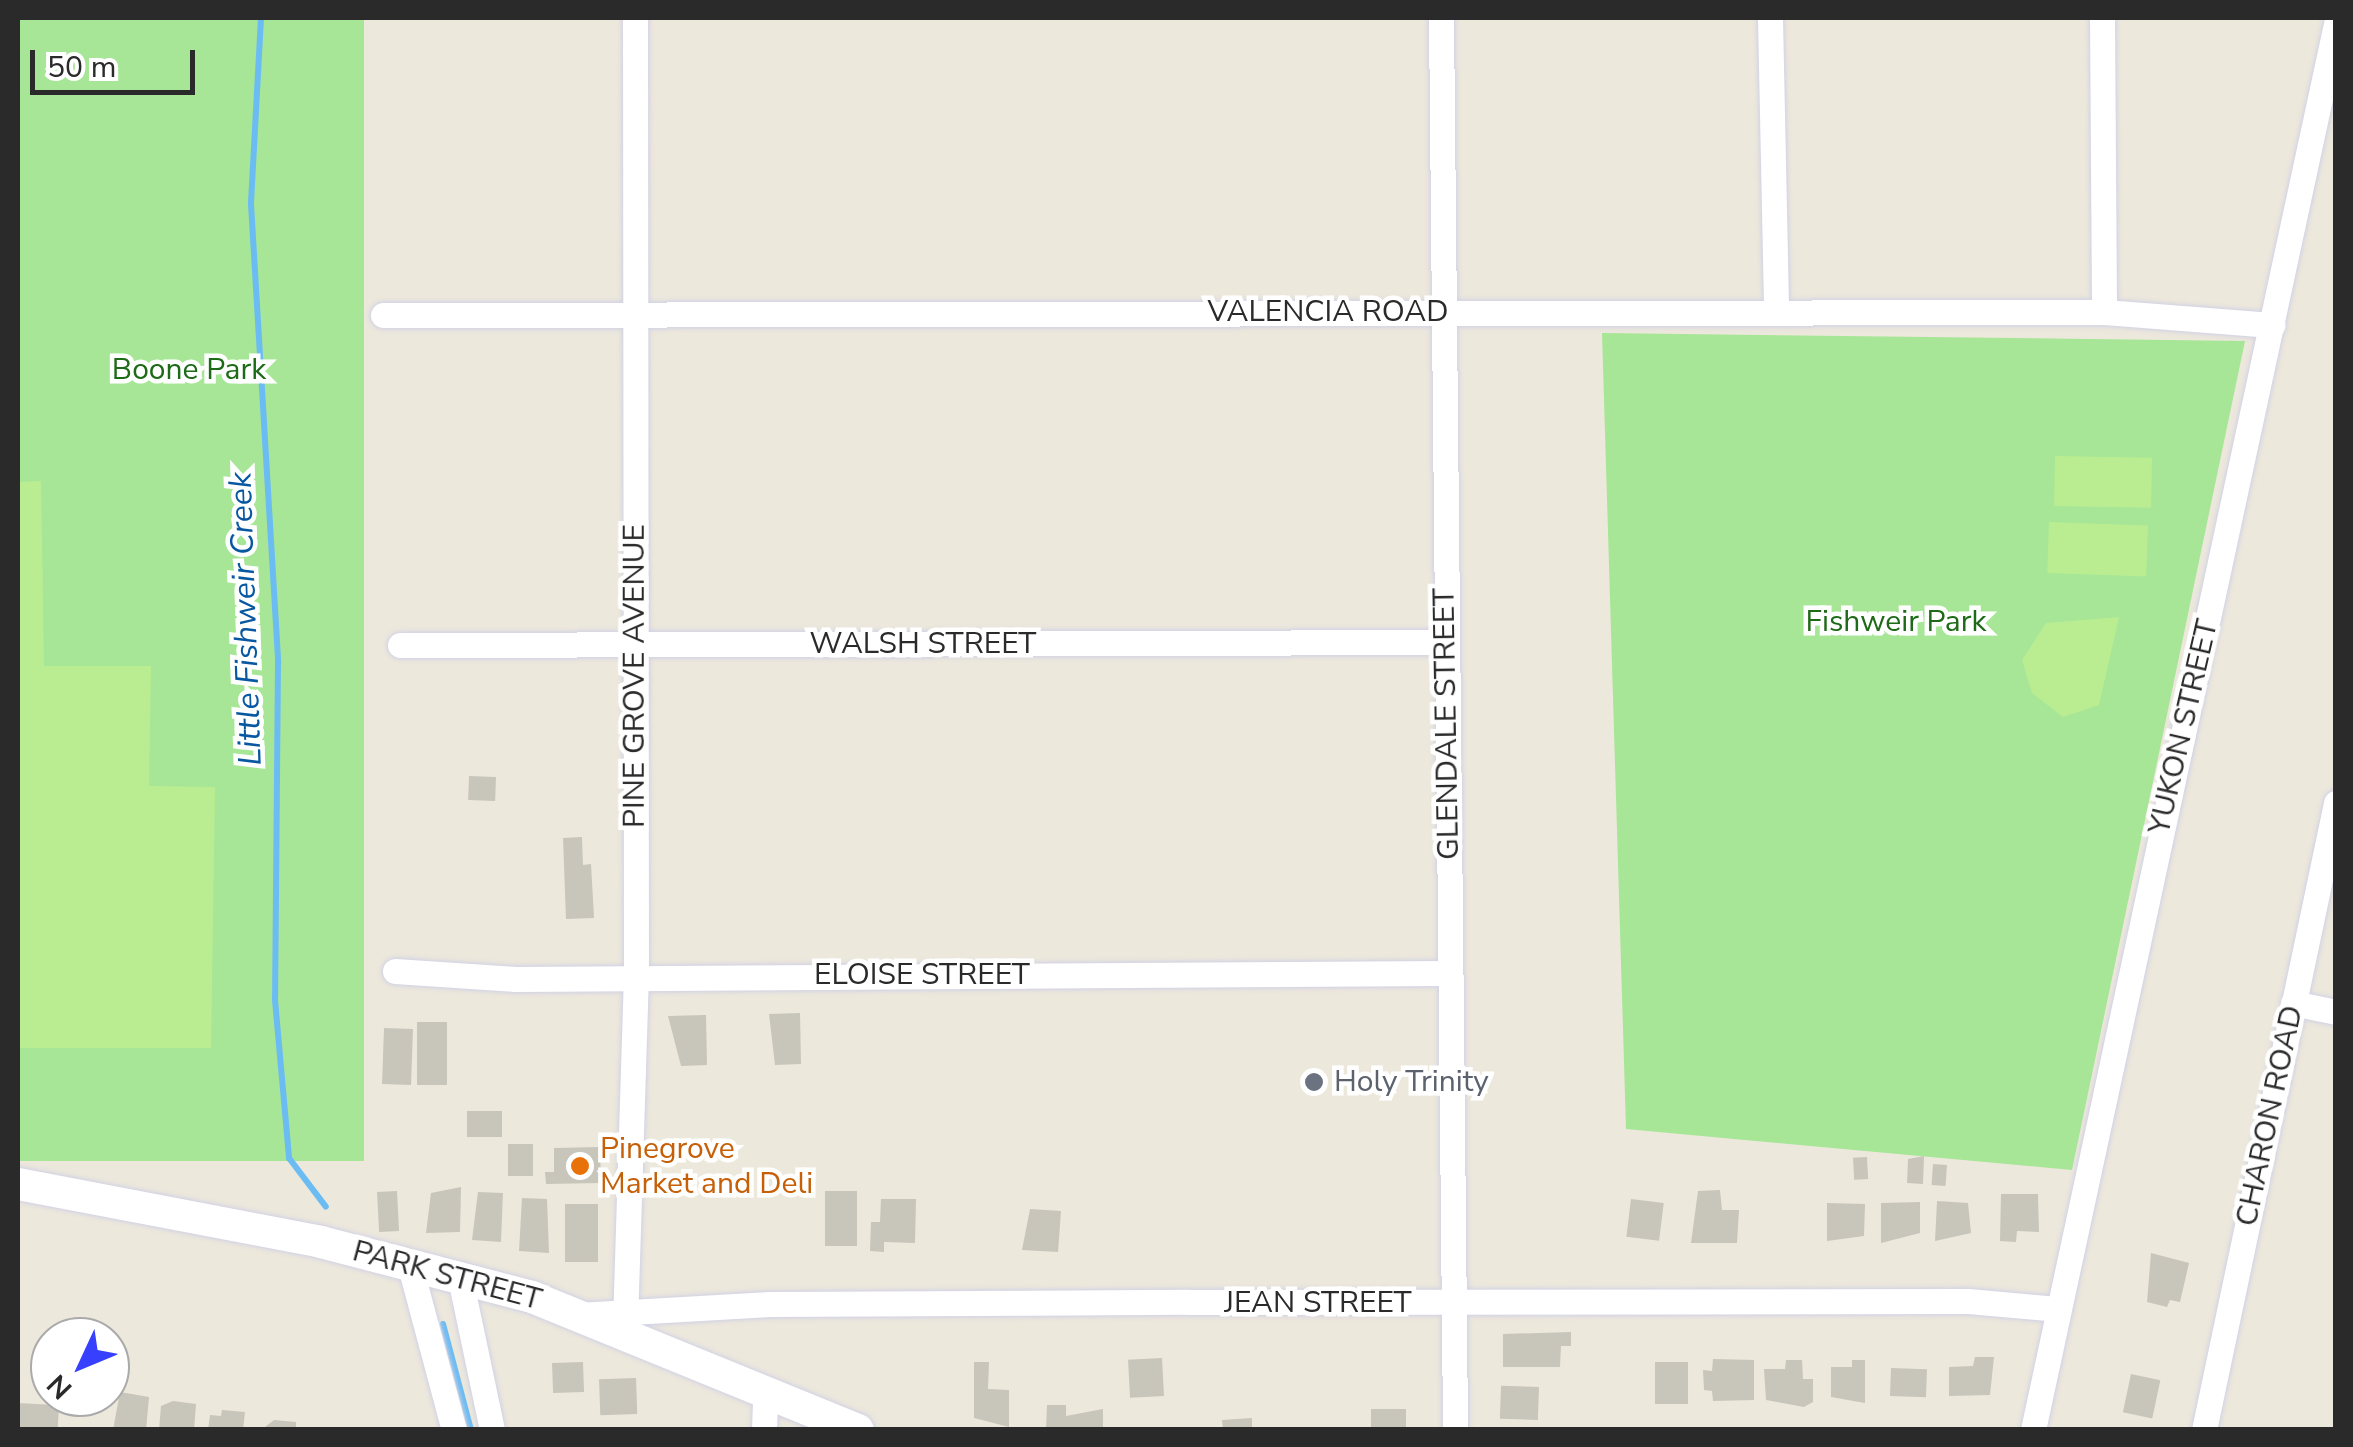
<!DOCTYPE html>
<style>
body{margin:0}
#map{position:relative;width:2353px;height:1447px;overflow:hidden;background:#ede8dc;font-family:"Nunito Sans",sans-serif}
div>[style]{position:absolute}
.green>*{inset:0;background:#a6e696;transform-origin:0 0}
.pitch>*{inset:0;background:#baed91;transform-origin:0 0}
.stream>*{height:6px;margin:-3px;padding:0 3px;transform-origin:3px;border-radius:3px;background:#6bbcf3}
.building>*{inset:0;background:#c8c5bb;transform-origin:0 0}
.roads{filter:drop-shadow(0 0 2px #d1d2e4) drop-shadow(0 0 2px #d1d2e4)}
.minor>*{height:25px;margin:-12.5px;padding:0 12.5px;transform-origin:12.5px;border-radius:12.5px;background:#fff}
.tertiary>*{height:32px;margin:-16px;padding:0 16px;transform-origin:16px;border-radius:16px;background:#fff}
.dots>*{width:28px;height:28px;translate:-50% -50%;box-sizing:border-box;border:5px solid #fff;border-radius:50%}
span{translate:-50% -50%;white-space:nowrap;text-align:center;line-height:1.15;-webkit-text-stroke:9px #fff;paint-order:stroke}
.street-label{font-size:30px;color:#2a2a2a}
.park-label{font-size:30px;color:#1d6a17}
.worship-label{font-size:30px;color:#5b616d}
.left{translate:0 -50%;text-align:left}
.food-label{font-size:30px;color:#c56008}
.water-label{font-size:32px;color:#0857a1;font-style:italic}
.frame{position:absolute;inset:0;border:20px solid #2a2a2a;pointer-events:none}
.north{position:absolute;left:30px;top:1317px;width:100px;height:100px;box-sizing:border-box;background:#fff;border:2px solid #aaa;border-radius:50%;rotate:226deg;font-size:28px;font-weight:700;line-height:40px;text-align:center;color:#2a2a2a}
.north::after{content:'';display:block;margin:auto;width:35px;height:45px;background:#3740ff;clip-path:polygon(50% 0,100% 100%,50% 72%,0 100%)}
.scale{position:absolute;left:30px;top:50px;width:165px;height:45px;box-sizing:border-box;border:5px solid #2a2a2a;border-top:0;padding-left:12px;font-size:30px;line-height:35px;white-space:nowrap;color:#2a2a2a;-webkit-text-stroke:8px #fff;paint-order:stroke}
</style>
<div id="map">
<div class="green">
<i style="left:18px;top:18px;width:346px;height:1143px"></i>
<i style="clip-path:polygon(1602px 333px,2245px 341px,2072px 1170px,1626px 1129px)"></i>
</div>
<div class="pitch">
<i style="left:2055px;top:456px;width:97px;height:50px;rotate:1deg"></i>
<i style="clip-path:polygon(41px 481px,44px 666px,151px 666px,149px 786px,215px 787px,211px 1048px,18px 1048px,18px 482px)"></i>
<i style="left:2049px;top:522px;width:99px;height:51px;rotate:2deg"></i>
<i style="clip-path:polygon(2119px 617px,2099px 705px,2063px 717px,2032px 693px,2022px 660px,2046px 623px)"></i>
</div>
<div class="stream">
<i style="left:261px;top:18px;width:186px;rotate:93.1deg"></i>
<i style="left:251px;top:204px;width:459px;rotate:86.6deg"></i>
<i style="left:278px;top:662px;width:338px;rotate:90.5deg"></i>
<i style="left:275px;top:1000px;width:159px;rotate:84.9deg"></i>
<i style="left:289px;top:1158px;width:61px;rotate:52.9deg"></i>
<i style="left:443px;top:1324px;width:110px;rotate:75.2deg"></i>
</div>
<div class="building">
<i style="left:469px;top:776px;width:27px;height:24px;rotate:2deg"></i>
<i style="clip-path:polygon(582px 837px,583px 865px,591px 864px,594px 918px,566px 919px,563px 838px)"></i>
<i style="clip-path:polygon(800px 1013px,801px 1064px,775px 1065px,769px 1014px)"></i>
<i style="clip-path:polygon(706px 1015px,707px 1065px,681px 1066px,668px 1016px)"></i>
<i style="left:417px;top:1022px;width:30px;height:63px"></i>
<i style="left:384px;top:1028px;width:29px;height:56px;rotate:2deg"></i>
<i style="left:467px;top:1111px;width:35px;height:26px"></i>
<i style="left:508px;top:1144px;width:25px;height:32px"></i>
<i style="clip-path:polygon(600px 1147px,601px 1183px,546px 1184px,545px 1172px,554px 1172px,554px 1148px)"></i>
<i style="clip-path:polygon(1924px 1156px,1923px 1184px,1907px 1183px,1908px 1159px)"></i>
<i style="left:1867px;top:1157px;width:22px;height:14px;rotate:87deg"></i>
<i style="left:1933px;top:1164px;width:14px;height:21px;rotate:4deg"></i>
<i style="clip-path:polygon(461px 1187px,460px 1232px,426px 1233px,431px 1193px)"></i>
<i style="clip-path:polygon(1720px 1190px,1722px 1210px,1739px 1210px,1737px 1243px,1691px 1243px,1698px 1191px)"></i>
<i style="left:397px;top:1191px;width:40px;height:20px;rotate:87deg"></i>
<i style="left:825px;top:1191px;width:32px;height:55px"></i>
<i style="clip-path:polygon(478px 1192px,503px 1193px,501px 1242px,472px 1240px)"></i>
<i style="clip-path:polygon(2001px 1194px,2038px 1194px,2039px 1232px,2017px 1231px,2016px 1242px,2000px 1241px)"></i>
<i style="clip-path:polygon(522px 1198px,547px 1199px,549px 1253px,519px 1251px)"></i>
<i style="clip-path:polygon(881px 1199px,916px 1199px,915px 1243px,884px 1242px,884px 1252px,870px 1251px,871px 1222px,880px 1222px)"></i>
<i style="left:1631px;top:1199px;width:33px;height:38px;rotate:7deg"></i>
<i style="clip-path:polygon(1937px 1201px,1968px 1203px,1971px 1233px,1935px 1241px)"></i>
<i style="clip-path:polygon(1920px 1202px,1920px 1233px,1881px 1243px,1881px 1203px)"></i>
<i style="clip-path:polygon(1827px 1203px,1865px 1204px,1864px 1236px,1827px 1241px)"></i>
<i style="left:565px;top:1204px;width:33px;height:58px"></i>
<i style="clip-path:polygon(1030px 1209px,1061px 1211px,1058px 1252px,1022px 1250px)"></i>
<i style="clip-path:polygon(2151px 1253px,2189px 1263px,2180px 1302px,2170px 1300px,2167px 1307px,2147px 1302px)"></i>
<i style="clip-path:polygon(1571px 1332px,1571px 1346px,1561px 1346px,1560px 1367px,1503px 1367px,1503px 1334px)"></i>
<i style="clip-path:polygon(1975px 1357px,1994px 1357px,1990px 1395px,1949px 1396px,1949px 1367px,1973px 1366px)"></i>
<i style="left:1162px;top:1358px;width:38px;height:34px;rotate:87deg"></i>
<i style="clip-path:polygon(1713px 1359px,1754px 1360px,1754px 1400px,1713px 1401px,1712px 1391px,1704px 1390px,1703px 1370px,1712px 1371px)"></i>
<i style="clip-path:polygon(1786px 1360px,1802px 1360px,1803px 1379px,1813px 1379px,1813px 1402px,1804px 1407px,1766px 1400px,1764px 1369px,1785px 1369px)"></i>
<i style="clip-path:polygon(1852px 1360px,1865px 1360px,1865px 1403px,1831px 1397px,1831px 1367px,1852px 1367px)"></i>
<i style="left:583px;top:1362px;width:30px;height:31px;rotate:88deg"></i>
<i style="clip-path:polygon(974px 1362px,989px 1362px,988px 1389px,1009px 1390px,1009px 1427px,974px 1418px)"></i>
<i style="left:1688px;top:1362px;width:42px;height:33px;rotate:90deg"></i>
<i style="left:1891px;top:1368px;width:36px;height:28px;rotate:2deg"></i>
<i style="left:2131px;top:1374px;width:30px;height:39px;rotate:12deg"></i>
<i style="left:636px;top:1378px;width:36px;height:37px;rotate:88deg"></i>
<i style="left:1539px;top:1387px;width:33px;height:38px;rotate:92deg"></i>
<i style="clip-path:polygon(120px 1392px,149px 1397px,146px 1430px,113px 1430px)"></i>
<i style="clip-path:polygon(173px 1401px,196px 1404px,194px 1430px,159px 1430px,161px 1406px)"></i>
<i style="left:18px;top:1403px;width:41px;height:27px;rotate:3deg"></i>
<i style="clip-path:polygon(1047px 1405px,1066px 1405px,1066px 1416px,1103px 1409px,1103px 1430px,1046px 1430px)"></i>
<i style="left:1371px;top:1409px;width:35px;height:21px"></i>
<i style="clip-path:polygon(222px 1410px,245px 1412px,243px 1430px,208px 1430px,210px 1415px,221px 1416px)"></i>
<i style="clip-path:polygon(1252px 1418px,1252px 1430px,1223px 1430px,1222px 1420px)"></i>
<i style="clip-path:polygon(274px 1420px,296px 1422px,296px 1430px,261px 1430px)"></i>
</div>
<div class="roads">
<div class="minor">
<i style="left:1441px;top:18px;width:1412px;rotate:89.43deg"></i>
<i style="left:1770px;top:18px;width:294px;rotate:88.8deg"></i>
<i style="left:2102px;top:18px;width:294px;rotate:89.6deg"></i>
<i style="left:383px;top:315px;width:1721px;rotate:-0.1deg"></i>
<i style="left:2104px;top:312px;width:169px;rotate:4.4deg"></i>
<i style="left:400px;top:645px;width:1046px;rotate:-0.16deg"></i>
<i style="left:395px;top:971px;width:121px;rotate:3.8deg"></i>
<i style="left:516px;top:979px;width:934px;rotate:-0.37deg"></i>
<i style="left:2293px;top:1003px;width:44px;rotate:11.8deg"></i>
<i style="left:410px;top:1266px;width:170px;rotate:75deg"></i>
<i style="left:460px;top:1278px;width:155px;rotate:78.1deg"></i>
<i style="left:578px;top:1315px;width:192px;rotate:-3.3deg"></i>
<i style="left:770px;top:1304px;width:418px;rotate:-0.3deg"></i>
<i style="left:1188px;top:1302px;width:780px;rotate:-0.07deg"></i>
<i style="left:1968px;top:1301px;width:89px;rotate:5.1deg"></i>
<i style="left:625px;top:1324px;width:349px;rotate:-88.2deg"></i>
<i style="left:636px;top:975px;width:957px;rotate:-90.06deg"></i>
<i style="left:764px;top:1430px;width:36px;rotate:-88deg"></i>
<i style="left:2033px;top:1430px;width:1438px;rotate:-77.84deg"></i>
<i style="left:2204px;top:1430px;width:641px;rotate:-78.11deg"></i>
</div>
<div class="tertiary">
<i style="left:18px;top:1184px;width:309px;rotate:10.8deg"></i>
<i style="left:321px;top:1242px;width:218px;rotate:14.6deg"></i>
<i style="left:532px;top:1297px;width:352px;rotate:22.2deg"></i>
</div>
</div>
<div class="dots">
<i style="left:1314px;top:1082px;background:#6b7280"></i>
<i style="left:580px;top:1166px;background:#e8710a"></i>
</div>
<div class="street-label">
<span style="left:1328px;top:312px">VALENCIA ROAD</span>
<span style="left:923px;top:644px">WALSH STREET</span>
<span style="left:635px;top:676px;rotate:-90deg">PINE GROVE AVENUE</span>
<span style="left:1447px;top:724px;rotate:-91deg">GLENDALE STREET</span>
<span style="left:2184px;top:727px;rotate:-77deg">YUKON STREET</span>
<span style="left:922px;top:975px">ELOISE STREET</span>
<span style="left:2270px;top:1116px;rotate:-78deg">CHARON ROAD</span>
<span style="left:447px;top:1276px;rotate:15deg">PARK STREET</span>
<span style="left:1318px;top:1303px">JEAN STREET</span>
</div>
<div class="park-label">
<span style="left:189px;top:370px">Boone Park</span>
<span style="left:1896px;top:622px">Fishweir Park</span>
</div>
<div class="worship-label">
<span class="left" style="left:1334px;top:1082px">Holy Trinity</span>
</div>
<div class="food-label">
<span class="left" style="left:600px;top:1166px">Pinegrove<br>Market and Deli</span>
</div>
<div class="water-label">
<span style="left:246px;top:619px;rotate:-92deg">Little Fishweir Creek</span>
</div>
<div class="frame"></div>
<div class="north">N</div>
<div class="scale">50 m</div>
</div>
